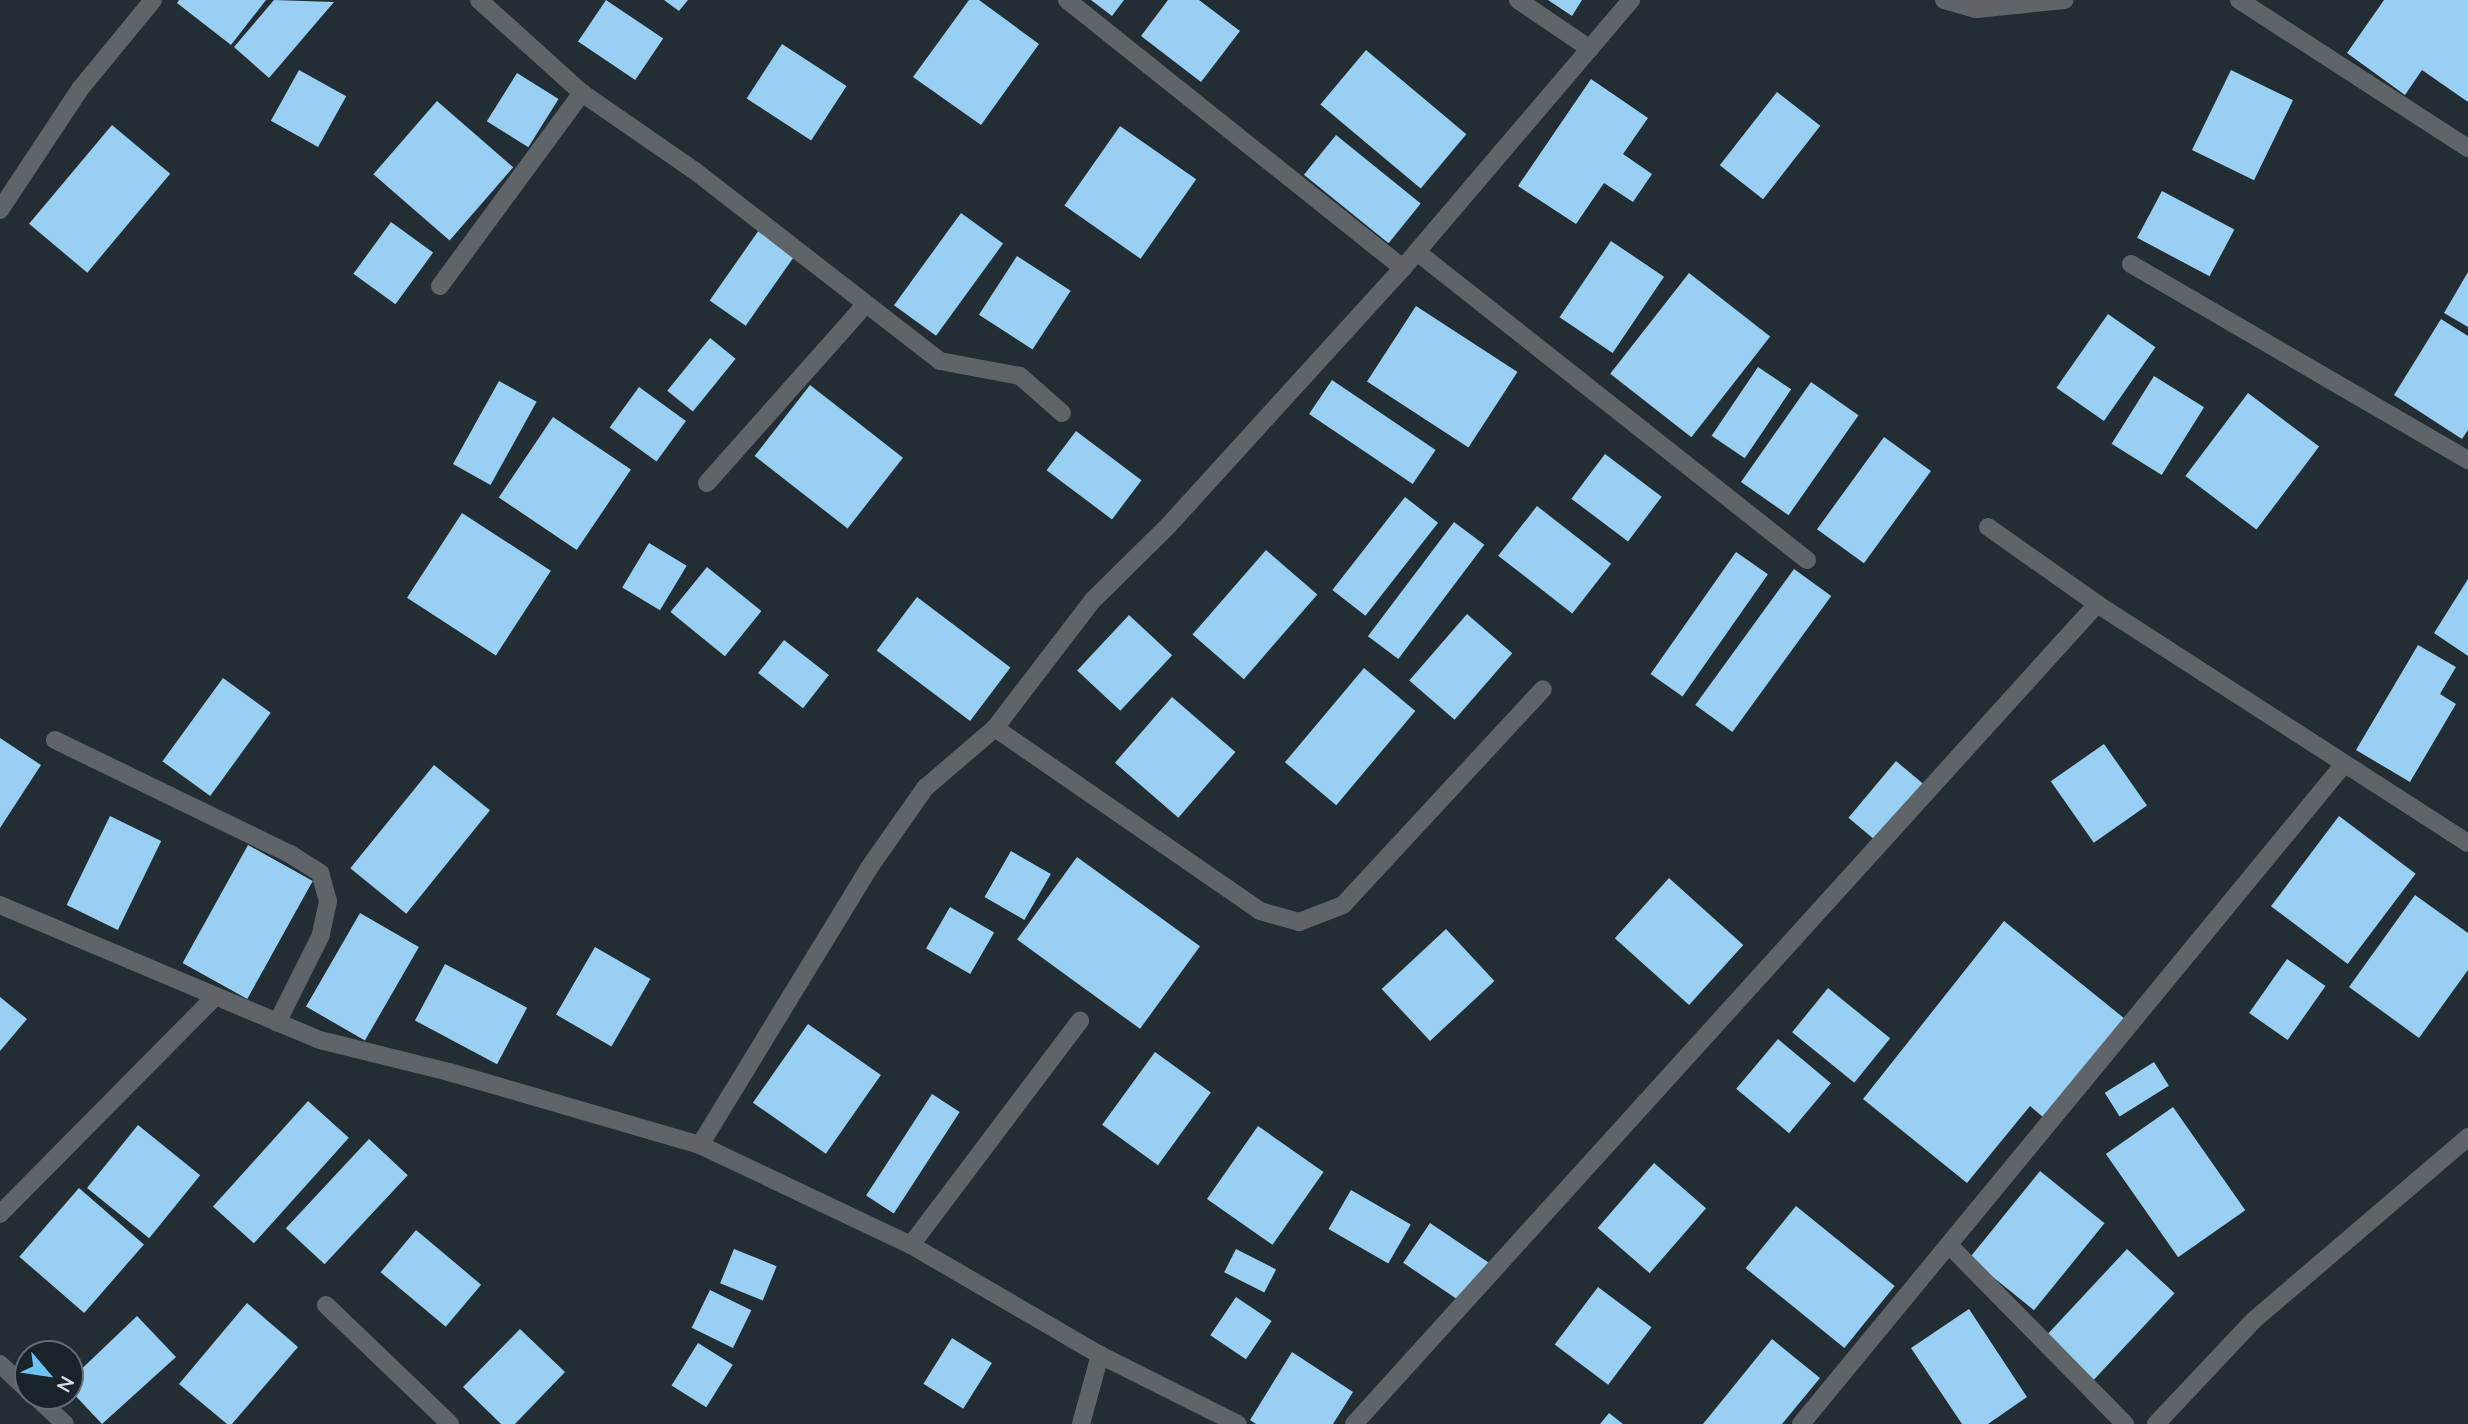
<!DOCTYPE html>
<style>
body{margin:0}
#map{position:relative;width:2468px;height:1424px;overflow:hidden;background:#222d34;font-family:Lato,sans-serif}
div>[style]{position:absolute}
.building>*{inset:0;background:#98cff2;transform-origin:0 0}
.minor>*{height:18px;margin:-9px;padding:0 9px;transform-origin:9px;border-radius:9px;background:#5f6468}
span{translate:-50% -50%;white-space:nowrap;text-align:center;line-height:1.15;-webkit-text-stroke:7px #19232a;paint-order:stroke}
.north{position:absolute;left:14px;top:1340px;width:70px;height:70px;box-sizing:border-box;background:#19232a;border:2px solid #656d74;border-radius:50%;rotate:119deg;font-size:19px;font-weight:700;line-height:28px;text-align:center;color:#d6dde2}
.north::after{content:'';display:block;margin:auto;width:24px;height:32px;background:#6fc2f4;clip-path:polygon(50% 0,100% 100%,50% 72%,0 100%)}
</style>
<div id="map">
<div class="building">
<i style="clip-path:polygon(179px 0,266px 0,231px 45px,177px 3px)"></i>
<i style="clip-path:polygon(274px 0,334px 2px,269px 78px,234px 47px)"></i>
<i style="left:606px;top:0;width:69px;height:50px;rotate:34deg"></i>
<i style="clip-path:polygon(664px 0,688px 0,679px 11px)"></i>
<i style="clip-path:polygon(969px 0,979px 0,1039px 44px,981px 125px,913px 77px)"></i>
<i style="clip-path:polygon(1091px 0,1124px 0,1112px 16px)"></i>
<i style="clip-path:polygon(1168px 0,1199px 0,1240px 31px,1201px 82px,1141px 36px)"></i>
<i style="clip-path:polygon(1548px 0,1582px 0,1572px 16px)"></i>
<i style="clip-path:polygon(2384px 0,2468px 0,2468px 102px,2422px 70px,2405px 95px,2347px 53px)"></i>
<i style="left:782px;top:44px;width:77px;height:65px;rotate:33deg"></i>
<i style="left:1366px;top:50px;width:131px;height:71px;rotate:40deg"></i>
<i style="left:299px;top:70px;width:54px;height:58px;rotate:29deg"></i>
<i style="left:2231px;top:70px;width:69px;height:89px;rotate:26deg"></i>
<i style="left:517px;top:73px;width:49px;height:57px;rotate:32deg"></i>
<i style="clip-path:polygon(1591px 79px,1648px 118px,1623px 154px,1652px 174px,1633px 202px,1604px 183px,1576px 224px,1518px 186px)"></i>
<i style="left:1777px;top:92px;width:55px;height:93px;rotate:38deg"></i>
<i style="left:437px;top:101px;width:101px;height:97px;rotate:41deg"></i>
<i style="left:112px;top:125px;width:76px;height:129px;rotate:40deg"></i>
<i style="left:1120px;top:126px;width:93px;height:97px;rotate:35deg"></i>
<i style="left:1336px;top:135px;width:109px;height:51px;rotate:39deg"></i>
<i style="left:2162px;top:191px;width:82px;height:53px;rotate:28deg"></i>
<i style="left:961px;top:213px;width:52px;height:114px;rotate:36deg"></i>
<i style="left:391px;top:222px;width:52px;height:64px;rotate:36deg"></i>
<i style="left:759px;top:230px;width:44px;height:86px;rotate:35deg"></i>
<i style="left:1611px;top:241px;width:64px;height:92px;rotate:34deg"></i>
<i style="left:1017px;top:256px;width:64px;height:70px;rotate:33deg"></i>
<i style="clip-path:polygon(2468px 272px,2468px 327px,2444px 313px)"></i>
<i style="left:1689px;top:273px;width:103px;height:128px;rotate:38deg"></i>
<i style="left:1416px;top:306px;width:121px;height:90px;rotate:33deg"></i>
<i style="left:2108px;top:314px;width:58px;height:90px;rotate:35deg"></i>
<i style="clip-path:polygon(2441px 319px,2468px 336px,2468px 430px,2462px 439px,2394px 395px)"></i>
<i style="left:710px;top:338px;width:33px;height:68px;rotate:39deg"></i>
<i style="left:1758px;top:367px;width:40px;height:83px;rotate:34deg"></i>
<i style="left:2154px;top:376px;width:59px;height:80px;rotate:32deg"></i>
<i style="left:1332px;top:380px;width:125px;height:41px;rotate:34deg"></i>
<i style="left:499px;top:381px;width:43px;height:95px;rotate:29deg"></i>
<i style="left:1811px;top:382px;width:58px;height:122px;rotate:35deg"></i>
<i style="left:810px;top:385px;width:118px;height:90px;rotate:38deg"></i>
<i style="left:639px;top:387px;width:58px;height:50px;rotate:36deg"></i>
<i style="left:2248px;top:393px;width:89px;height:104px;rotate:37deg"></i>
<i style="left:553px;top:417px;width:94px;height:97px;rotate:34deg"></i>
<i style="left:1076px;top:431px;width:82px;height:49px;rotate:37deg"></i>
<i style="left:1884px;top:437px;width:58px;height:114px;rotate:36deg"></i>
<i style="left:1605px;top:454px;width:71px;height:56px;rotate:37deg"></i>
<i style="left:1405px;top:497px;width:42px;height:118px;rotate:38deg"></i>
<i style="left:1537px;top:506px;width:94px;height:63px;rotate:38deg"></i>
<i style="left:462px;top:513px;width:106px;height:101px;rotate:33deg"></i>
<i style="left:1454px;top:522px;width:38px;height:143px;rotate:37deg"></i>
<i style="left:649px;top:543px;width:44px;height:52px;rotate:31deg"></i>
<i style="left:1266px;top:550px;width:68px;height:112px;rotate:41deg"></i>
<i style="left:1736px;top:552px;width:39px;height:149px;rotate:35deg"></i>
<i style="left:707px;top:567px;width:70px;height:58px;rotate:39deg"></i>
<i style="left:1794px;top:569px;width:46px;height:168px;rotate:36deg"></i>
<i style="clip-path:polygon(2468px 579px,2468px 656px,2434px 633px)"></i>
<i style="left:917px;top:597px;width:117px;height:67px;rotate:37deg"></i>
<i style="left:1467px;top:614px;width:60px;height:88px;rotate:41deg"></i>
<i style="left:1129px;top:615px;width:59px;height:76px;rotate:43deg"></i>
<i style="left:784px;top:640px;width:57px;height:42px;rotate:38deg"></i>
<i style="clip-path:polygon(2418px 645px,2456px 667px,2440px 694px,2456px 704px,2410px 782px,2356px 750px)"></i>
<i style="left:1364px;top:668px;width:67px;height:123px;rotate:40deg"></i>
<i style="left:223px;top:678px;width:59px;height:103px;rotate:36deg"></i>
<i style="left:1172px;top:697px;width:84px;height:87px;rotate:41deg"></i>
<i style="clip-path:polygon(0 738px,41px 765px,0 828px)"></i>
<i style="left:2104px;top:744px;width:75px;height:65px;rotate:55deg"></i>
<i style="left:1896px;top:761px;width:35px;height:74px;rotate:40deg"></i>
<i style="left:434px;top:765px;width:72px;height:133px;rotate:39deg"></i>
<i style="left:110px;top:816px;width:57px;height:99px;rotate:26deg"></i>
<i style="left:2339px;top:816px;width:96px;height:113px;rotate:37deg"></i>
<i style="left:248px;top:845px;width:74px;height:135px;rotate:29deg"></i>
<i style="left:1011px;top:851px;width:46px;height:53px;rotate:30deg"></i>
<i style="left:1077px;top:857px;width:152px;height:102px;rotate:36deg"></i>
<i style="left:1669px;top:878px;width:100px;height:81px;rotate:42deg"></i>
<i style="clip-path:polygon(2415px 895px,2468px 933px,2468px 970px,2419px 1038px,2349px 987px)"></i>
<i style="left:950px;top:907px;width:51px;height:48px;rotate:30deg"></i>
<i style="left:360px;top:913px;width:68px;height:108px;rotate:30deg"></i>
<i style="clip-path:polygon(2004px 921px,2130px 1023px,2050px 1123px,2030px 1106px,1967px 1183px,1863px 1099px)"></i>
<i style="left:1446px;top:929px;width:71px;height:88px;rotate:47deg"></i>
<i style="left:595px;top:947px;width:64px;height:78px;rotate:30deg"></i>
<i style="left:2287px;top:959px;width:47px;height:66px;rotate:35deg"></i>
<i style="left:445px;top:964px;width:93px;height:64px;rotate:28deg"></i>
<i style="left:1828px;top:988px;width:80px;height:57px;rotate:39deg"></i>
<i style="clip-path:polygon(0 997px,27px 1019px,0 1051px)"></i>
<i style="left:808px;top:1024px;width:89px;height:96px;rotate:35deg"></i>
<i style="left:1778px;top:1039px;width:69px;height:65px;rotate:40deg"></i>
<i style="left:1155px;top:1052px;width:69px;height:90px;rotate:36deg"></i>
<i style="left:2154px;top:1062px;width:28px;height:58px;rotate:58deg"></i>
<i style="left:932px;top:1094px;width:33px;height:121px;rotate:33deg"></i>
<i style="left:308px;top:1101px;width:55px;height:142px;rotate:42deg"></i>
<i style="left:2173px;top:1107px;width:126px;height:82px;rotate:55deg"></i>
<i style="left:138px;top:1125px;width:80px;height:81px;rotate:39deg"></i>
<i style="left:1258px;top:1126px;width:80px;height:89px;rotate:35deg"></i>
<i style="left:369px;top:1139px;width:53px;height:122px;rotate:43deg"></i>
<i style="left:1654px;top:1163px;width:69px;height:86px;rotate:41deg"></i>
<i style="left:2040px;top:1171px;width:83px;height:112px;rotate:39deg"></i>
<i style="left:79px;top:1188px;width:86px;height:91px;rotate:41deg"></i>
<i style="left:1351px;top:1190px;width:69px;height:45px;rotate:30deg"></i>
<i style="left:1796px;top:1206px;width:127px;height:80px;rotate:39deg"></i>
<i style="left:1430px;top:1223px;width:71px;height:48px;rotate:34deg"></i>
<i style="left:416px;top:1230px;width:85px;height:55px;rotate:40deg"></i>
<i style="left:734px;top:1249px;width:46px;height:37px;rotate:22deg"></i>
<i style="left:1236px;top:1249px;width:45px;height:26px;rotate:27deg"></i>
<i style="left:2127px;top:1249px;width:65px;height:121px;rotate:43deg"></i>
<i style="left:1598px;top:1287px;width:67px;height:72px;rotate:37deg"></i>
<i style="left:710px;top:1290px;width:46px;height:42px;rotate:26deg"></i>
<i style="left:1236px;top:1297px;width:43px;height:46px;rotate:34deg"></i>
<i style="clip-path:polygon(247px 1303px,298px 1347px,232px 1424px,227px 1424px,179px 1384px)"></i>
<i style="clip-path:polygon(1969px 1309px,2027px 1397px,1988px 1424px,1962px 1424px,1911px 1348px)"></i>
<i style="clip-path:polygon(137px 1316px,176px 1357px,102px 1424px,70px 1390px,70px 1380px)"></i>
<i style="clip-path:polygon(520px 1329px,565px 1372px,515px 1424px,501px 1424px,463px 1387px)"></i>
<i style="left:952px;top:1338px;width:47px;height:54px;rotate:32deg"></i>
<i style="clip-path:polygon(1772px 1339px,1820px 1378px,1782px 1424px,1703px 1424px)"></i>
<i style="left:698px;top:1343px;width:41px;height:50px;rotate:32deg"></i>
<i style="clip-path:polygon(1292px 1352px,1353px 1392px,1333px 1424px,1256px 1424px,1250px 1420px)"></i>
<i style="clip-path:polygon(1609px 1413px,1623px 1424px,1600px 1424px)"></i>
</div>
<div class="minor">
<i style="left:479px;top:0;width:139px;rotate:42.1deg"></i>
<i style="left:582px;top:93px;width:137px;rotate:34.6deg"></i>
<i style="left:695px;top:171px;width:310px;rotate:37.8deg"></i>
<i style="left:940px;top:361px;width:81px;rotate:10.6deg"></i>
<i style="left:1020px;top:376px;width:56px;rotate:41.4deg"></i>
<i style="left:1067px;top:0;width:430px;rotate:38.6deg"></i>
<i style="left:1518px;top:0;width:87px;rotate:34.2deg"></i>
<i style="left:1944px;top:0;width:33px;rotate:16deg"></i>
<i style="left:1976px;top:9px;width:89px;rotate:-5.8deg"></i>
<i style="left:2239px;top:0;width:273px;rotate:32.9deg"></i>
<i style="left:0;top:210px;width:145px;rotate:-56.5deg"></i>
<i style="left:80px;top:89px;width:115px;rotate:-50.6deg"></i>
<i style="left:1417px;top:252px;width:497px;rotate:38.3deg"></i>
<i style="left:2131px;top:264px;width:390px;rotate:30.2deg"></i>
<i style="left:440px;top:286px;width:240px;rotate:-53.7deg"></i>
<i style="left:707px;top:483px;width:239px;rotate:-48.4deg"></i>
<i style="left:1988px;top:527px;width:133px;rotate:35.2deg"></i>
<i style="left:995px;top:728px;width:322px;rotate:34.6deg"></i>
<i style="left:1260px;top:911px;width:41px;rotate:15.8deg"></i>
<i style="left:1299px;top:922px;width:47px;rotate:-21.1deg"></i>
<i style="left:1343px;top:905px;width:294px;rotate:-47.2deg"></i>
<i style="left:55px;top:740px;width:261px;rotate:25.9deg"></i>
<i style="left:290px;top:854px;width:36px;rotate:32deg"></i>
<i style="left:320px;top:873px;width:29px;rotate:74deg"></i>
<i style="left:328px;top:901px;width:35px;rotate:102deg"></i>
<i style="left:321px;top:935px;width:98px;rotate:116.6deg"></i>
<i style="left:0;top:905px;width:347px;rotate:22.9deg"></i>
<i style="left:320px;top:1040px;width:133px;rotate:13.9deg"></i>
<i style="left:449px;top:1072px;width:261px;rotate:16.2deg"></i>
<i style="left:700px;top:1145px;width:233px;rotate:25.4deg"></i>
<i style="left:911px;top:1245px;width:219px;rotate:30.2deg"></i>
<i style="left:1100px;top:1355px;width:154px;rotate:26.6deg"></i>
<i style="left:700px;top:1145px;width:324px;rotate:-58.6deg"></i>
<i style="left:869px;top:868px;width:98px;rotate:-55deg"></i>
<i style="left:925px;top:788px;width:92px;rotate:-40.6deg"></i>
<i style="left:995px;top:728px;width:161px;rotate:-52.6deg"></i>
<i style="left:1093px;top:600px;width:105px;rotate:-44.6deg"></i>
<i style="left:1168px;top:526px;width:349px;rotate:-47.7deg"></i>
<i style="left:1403px;top:268px;width:352px;rotate:-49.6deg"></i>
<i style="left:0;top:1214px;width:304px;rotate:-45.3deg"></i>
<i style="left:911px;top:1245px;width:281px;rotate:-53deg"></i>
<i style="left:1950px;top:1246px;width:250px;rotate:45.5deg"></i>
<i style="left:326px;top:1305px;width:172px;rotate:43.8deg"></i>
<i style="left:0;top:1364px;width:38px;rotate:43deg"></i>
<i style="left:35px;top:1396px;width:41px;rotate:43deg"></i>
<i style="left:1081px;top:1424px;width:72px;rotate:-74.6deg"></i>
<i style="left:1354px;top:1424px;width:1107px;rotate:-47.82deg"></i>
<i style="left:2097px;top:604px;width:441px;rotate:32.8deg"></i>
<i style="left:1801px;top:1424px;width:855px;rotate:-50.55deg"></i>
<i style="left:2156px;top:1424px;width:143px;rotate:-46.7deg"></i>
<i style="left:2254px;top:1320px;width:282px;rotate:-40.5deg"></i>
</div>
<div class="north">N</div>
</div>
